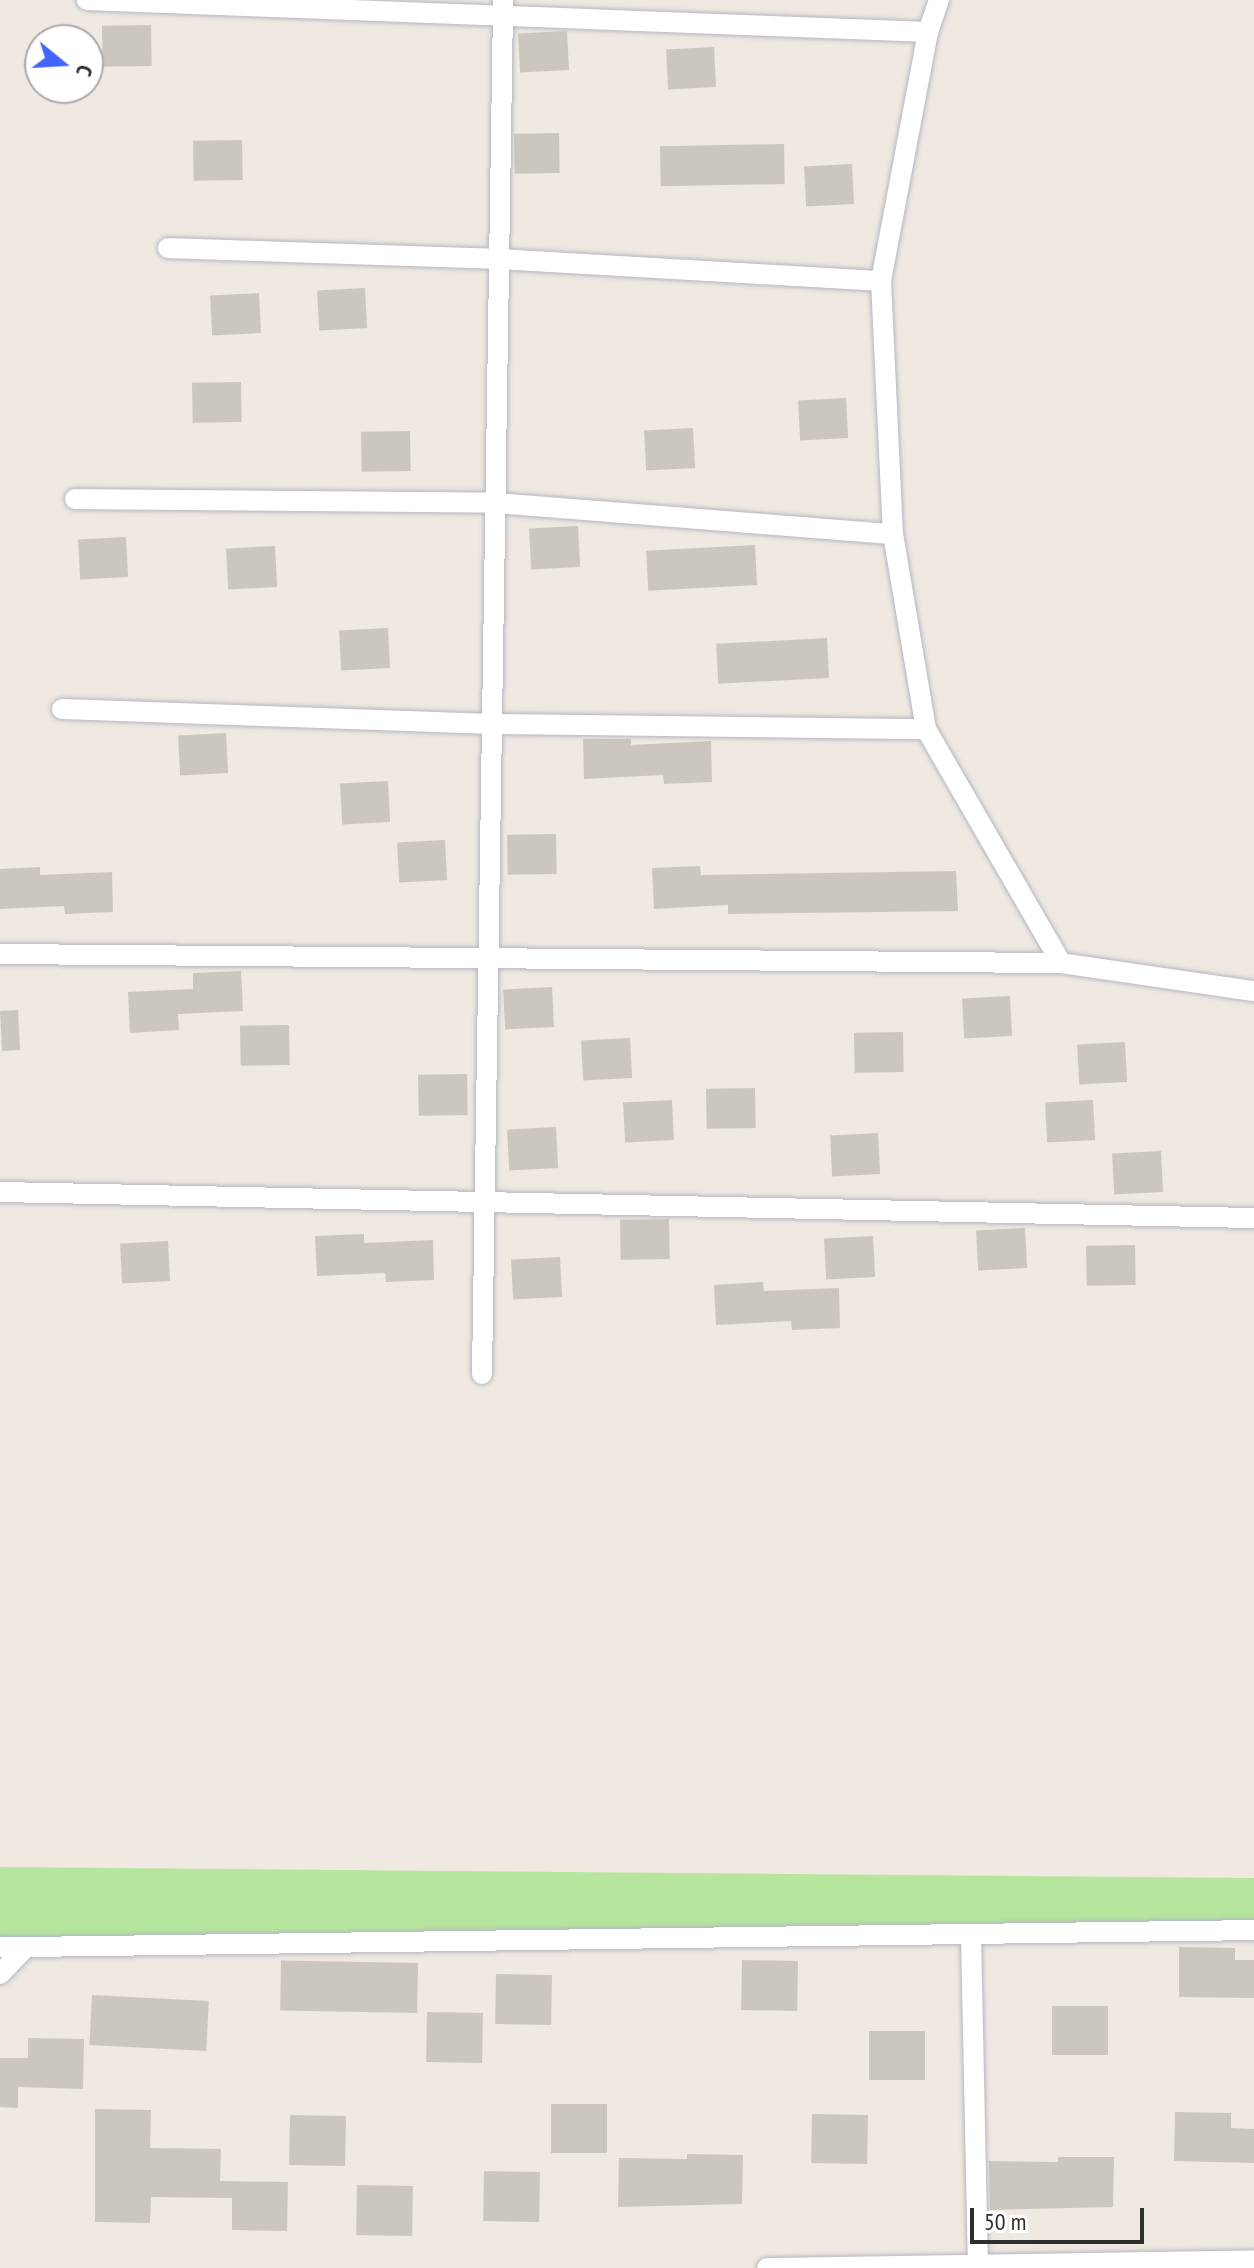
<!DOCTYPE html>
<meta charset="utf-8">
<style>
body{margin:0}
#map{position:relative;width:1254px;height:2268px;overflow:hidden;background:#efe9e1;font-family:"PT Sans Narrow",sans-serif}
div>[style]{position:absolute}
.green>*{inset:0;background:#b6e59e}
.building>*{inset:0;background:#cbc7bf;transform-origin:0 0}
.roads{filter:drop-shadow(0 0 2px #b4b7c1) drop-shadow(0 0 2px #b4b7c1)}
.minor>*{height:20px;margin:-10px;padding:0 10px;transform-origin:10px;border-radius:10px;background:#fff}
span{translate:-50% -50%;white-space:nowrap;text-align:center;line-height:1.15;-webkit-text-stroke:6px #fff;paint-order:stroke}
.north{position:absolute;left:24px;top:24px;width:80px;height:80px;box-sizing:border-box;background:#fff;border:2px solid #ababab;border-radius:50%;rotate:108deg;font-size:22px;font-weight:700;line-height:32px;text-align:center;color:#2e2e2e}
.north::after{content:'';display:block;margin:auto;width:28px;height:36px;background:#4264fb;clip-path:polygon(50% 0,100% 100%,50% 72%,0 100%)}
.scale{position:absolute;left:970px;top:2208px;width:174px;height:36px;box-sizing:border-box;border:4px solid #2e2e2e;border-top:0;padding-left:10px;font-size:24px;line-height:28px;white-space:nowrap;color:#2e2e2e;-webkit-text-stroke:6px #fff;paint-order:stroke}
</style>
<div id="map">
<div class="green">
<i style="clip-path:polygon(0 1867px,1254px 1878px,1254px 1928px,0 1947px)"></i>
</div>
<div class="building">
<i style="left:151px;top:25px;width:41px;height:49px;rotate:89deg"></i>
<i style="left:567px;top:31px;width:39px;height:49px;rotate:87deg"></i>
<i style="left:714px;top:47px;width:40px;height:48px;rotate:87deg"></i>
<i style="left:559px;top:133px;width:40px;height:45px;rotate:89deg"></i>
<i style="left:242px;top:140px;width:40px;height:49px;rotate:89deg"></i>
<i style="left:784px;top:144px;width:40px;height:124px;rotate:89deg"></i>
<i style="left:852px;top:164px;width:40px;height:48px;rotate:87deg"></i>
<i style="left:365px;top:288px;width:40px;height:48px;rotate:87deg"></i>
<i style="left:259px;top:293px;width:40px;height:49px;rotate:87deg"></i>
<i style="left:241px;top:382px;width:40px;height:49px;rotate:89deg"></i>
<i style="left:846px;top:398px;width:40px;height:48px;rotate:87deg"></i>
<i style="left:693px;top:428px;width:40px;height:49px;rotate:87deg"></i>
<i style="left:410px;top:431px;width:40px;height:49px;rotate:89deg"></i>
<i style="left:578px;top:526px;width:41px;height:49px;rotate:87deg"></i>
<i style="left:126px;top:537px;width:40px;height:48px;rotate:87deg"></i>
<i style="left:755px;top:545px;width:40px;height:109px;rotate:87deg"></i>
<i style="left:275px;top:546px;width:41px;height:49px;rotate:87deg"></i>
<i style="left:388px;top:628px;width:40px;height:49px;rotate:87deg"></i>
<i style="left:827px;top:638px;width:40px;height:111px;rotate:87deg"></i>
<i style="left:226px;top:733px;width:40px;height:48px;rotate:87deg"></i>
<i style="clip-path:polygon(583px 739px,631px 739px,631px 745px,711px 741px,712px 782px,664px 784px,663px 775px,584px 779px)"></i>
<i style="left:388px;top:781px;width:41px;height:48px;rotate:87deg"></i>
<i style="left:556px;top:834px;width:40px;height:49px;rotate:89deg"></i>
<i style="left:445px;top:840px;width:40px;height:48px;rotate:87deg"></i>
<i style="clip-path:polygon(700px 866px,701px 875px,956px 871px,958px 911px,728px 914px,728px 905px,654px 909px,652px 868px)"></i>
<i style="clip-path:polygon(40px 867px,40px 875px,112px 872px,113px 912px,65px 914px,64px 906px,0 909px,0 869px)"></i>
<i style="clip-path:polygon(241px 971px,243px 1011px,178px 1014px,179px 1030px,130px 1033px,128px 992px,193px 989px,193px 973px)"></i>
<i style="left:552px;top:987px;width:40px;height:49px;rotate:87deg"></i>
<i style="left:1010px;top:996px;width:40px;height:48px;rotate:87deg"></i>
<i style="left:18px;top:1010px;width:40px;height:18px;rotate:87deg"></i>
<i style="left:289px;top:1025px;width:40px;height:49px;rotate:89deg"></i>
<i style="left:903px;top:1032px;width:40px;height:49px;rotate:89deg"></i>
<i style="left:630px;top:1038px;width:40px;height:49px;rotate:87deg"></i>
<i style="left:1125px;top:1042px;width:40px;height:48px;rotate:87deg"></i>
<i style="left:467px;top:1074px;width:41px;height:49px;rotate:89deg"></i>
<i style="left:755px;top:1088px;width:40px;height:49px;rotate:89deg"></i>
<i style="left:672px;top:1100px;width:40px;height:49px;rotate:87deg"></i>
<i style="left:1093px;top:1100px;width:40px;height:48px;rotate:87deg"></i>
<i style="left:556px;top:1127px;width:41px;height:49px;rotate:87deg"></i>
<i style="left:878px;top:1133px;width:41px;height:48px;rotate:87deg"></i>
<i style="left:1161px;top:1151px;width:41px;height:49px;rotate:87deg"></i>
<i style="left:669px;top:1219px;width:40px;height:49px;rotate:89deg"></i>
<i style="left:1025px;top:1228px;width:40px;height:49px;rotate:87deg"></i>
<i style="clip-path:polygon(364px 1234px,364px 1243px,433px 1240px,434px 1280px,386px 1282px,385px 1273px,317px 1276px,315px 1236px)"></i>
<i style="left:873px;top:1236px;width:41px;height:49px;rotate:87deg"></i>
<i style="left:168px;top:1241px;width:40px;height:48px;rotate:87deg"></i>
<i style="left:1135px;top:1245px;width:40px;height:49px;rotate:89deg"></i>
<i style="left:560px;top:1257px;width:40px;height:49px;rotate:87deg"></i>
<i style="clip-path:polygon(763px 1282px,764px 1291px,839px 1288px,840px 1328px,792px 1330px,791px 1321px,716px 1325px,714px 1285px)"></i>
<i style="clip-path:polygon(1179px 1947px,1235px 1948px,1235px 1960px,1254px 1960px,1254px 1998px,1179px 1997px)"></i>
<i style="left:742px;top:1960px;width:56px;height:50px;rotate:1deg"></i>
<i style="left:418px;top:1963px;width:50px;height:137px;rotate:91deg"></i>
<i style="left:496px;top:1974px;width:56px;height:50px;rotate:1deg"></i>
<i style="left:92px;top:1995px;width:117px;height:50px;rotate:3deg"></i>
<i style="left:1052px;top:2006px;width:56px;height:49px"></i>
<i style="left:427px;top:2012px;width:56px;height:50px;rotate:1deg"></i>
<i style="left:869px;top:2031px;width:56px;height:49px"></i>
<i style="clip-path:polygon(28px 2038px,84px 2039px,83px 2089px,18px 2087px,18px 2108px,0 2107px,0 2058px,28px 2058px)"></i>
<i style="left:551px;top:2104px;width:56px;height:49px"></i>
<i style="clip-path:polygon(95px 2109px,151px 2110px,150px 2148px,221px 2149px,220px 2181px,288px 2182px,287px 2231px,232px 2230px,232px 2198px,151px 2197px,150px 2223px,95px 2222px)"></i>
<i style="clip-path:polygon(1175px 2112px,1231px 2113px,1231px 2128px,1254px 2129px,1254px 2163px,1174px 2161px)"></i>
<i style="left:812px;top:2114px;width:56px;height:49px;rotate:1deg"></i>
<i style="left:290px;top:2115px;width:56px;height:50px;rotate:1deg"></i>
<i style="clip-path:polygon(687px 2154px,743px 2155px,742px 2204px,618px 2207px,619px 2158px,687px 2159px)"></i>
<i style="clip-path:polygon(1058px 2157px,1114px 2157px,1113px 2207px,990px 2210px,989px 2161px,1058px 2162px)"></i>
<i style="left:484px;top:2171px;width:56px;height:50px;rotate:1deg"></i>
<i style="left:357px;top:2185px;width:56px;height:50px;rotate:1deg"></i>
</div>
<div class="roads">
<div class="minor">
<i style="left:87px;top:0;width:842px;rotate:2.18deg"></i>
<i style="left:939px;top:0;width:34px;rotate:109deg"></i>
<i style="left:928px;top:32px;width:253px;rotate:100.7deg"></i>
<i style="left:881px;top:281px;width:253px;rotate:87.3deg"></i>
<i style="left:893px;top:534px;width:198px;rotate:80.4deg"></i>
<i style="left:926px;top:729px;width:270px;rotate:60deg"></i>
<i style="left:168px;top:248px;width:331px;rotate:1.9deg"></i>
<i style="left:499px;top:259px;width:383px;rotate:3.3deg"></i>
<i style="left:75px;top:499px;width:421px;rotate:0.5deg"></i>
<i style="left:496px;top:503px;width:398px;rotate:4.5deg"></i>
<i style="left:62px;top:709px;width:431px;rotate:2deg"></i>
<i style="left:493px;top:724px;width:433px;rotate:0.7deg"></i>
<i style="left:0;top:954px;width:1061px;rotate:0.49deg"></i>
<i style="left:1061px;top:963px;width:195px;rotate:8.3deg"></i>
<i style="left:0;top:1192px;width:1254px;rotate:1.19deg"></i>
<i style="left:482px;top:1374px;width:1374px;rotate:-89.12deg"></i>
<i style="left:971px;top:1935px;width:333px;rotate:88.8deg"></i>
<i style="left:0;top:1947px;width:26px"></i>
<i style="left:0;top:1974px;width:37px;rotate:-46deg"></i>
<i style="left:26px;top:1947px;width:1228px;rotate:-0.79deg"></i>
<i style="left:767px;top:2268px;width:487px;rotate:-0.9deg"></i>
</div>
</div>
<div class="north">С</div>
<div class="scale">50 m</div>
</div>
